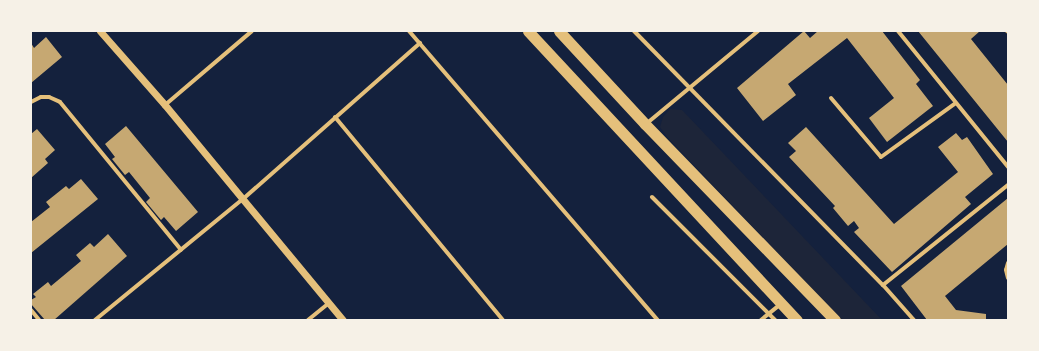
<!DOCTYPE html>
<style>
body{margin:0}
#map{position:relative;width:1039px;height:351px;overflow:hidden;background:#14213d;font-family:Merriweather,serif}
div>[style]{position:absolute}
.green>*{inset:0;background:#1d2539}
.building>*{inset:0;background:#c6a872}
.minor>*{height:4px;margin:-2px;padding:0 2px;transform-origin:2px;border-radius:2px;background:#e5c07b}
.tertiary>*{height:7px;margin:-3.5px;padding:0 3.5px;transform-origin:3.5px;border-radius:3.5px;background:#e5c07b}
.trunk>*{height:11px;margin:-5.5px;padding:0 5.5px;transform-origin:5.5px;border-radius:5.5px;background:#e5c07b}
span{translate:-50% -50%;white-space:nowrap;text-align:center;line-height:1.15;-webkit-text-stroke:3px #f6f1e7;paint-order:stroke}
.frame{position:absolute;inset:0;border:32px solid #f6f1e7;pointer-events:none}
</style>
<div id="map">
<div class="green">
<i style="clip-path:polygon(670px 109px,682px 110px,882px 320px,842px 320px,667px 137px,660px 127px,663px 117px)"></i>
</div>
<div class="building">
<i style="clip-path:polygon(804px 31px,810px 38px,818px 31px,882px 31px,920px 80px,916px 84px,933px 106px,887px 142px,869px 118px,894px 98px,847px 38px,788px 84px,796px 95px,763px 121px,737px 88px)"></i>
<i style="clip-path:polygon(918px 31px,980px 31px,971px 39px,1008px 85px,1008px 142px)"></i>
<i style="clip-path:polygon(46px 37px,62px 57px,31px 83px,31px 43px,34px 48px)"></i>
<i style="clip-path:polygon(126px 126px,198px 212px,176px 231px,164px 217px,161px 220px,146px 202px,150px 198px,129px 172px,125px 175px,112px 159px,115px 157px,105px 144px)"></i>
<i style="clip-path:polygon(806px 127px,894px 224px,958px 172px,938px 147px,956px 133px,962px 140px,967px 137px,993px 174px,965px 197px,971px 204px,892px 272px,854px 232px,859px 228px,854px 221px,848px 226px,833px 208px,835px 206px,789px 157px,796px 151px,788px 143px)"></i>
<i style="clip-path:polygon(37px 129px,55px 150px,45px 159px,48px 163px,31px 178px,31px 134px)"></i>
<i style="clip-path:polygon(81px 179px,98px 199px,31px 253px,31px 222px,50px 207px,46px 202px,66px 186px,69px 189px)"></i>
<i style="clip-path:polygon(1008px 198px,1008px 244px,945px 296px,956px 310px,986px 314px,986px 320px,927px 320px,901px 286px)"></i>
<i style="clip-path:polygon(108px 234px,127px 256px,54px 320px,45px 320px,31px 304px,31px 300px,36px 297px,33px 294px,48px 282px,51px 286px,81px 261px,76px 255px,90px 243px,94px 247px)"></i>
</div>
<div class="minor">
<i style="left:409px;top:31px;width:381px;rotate:49.3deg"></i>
<i style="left:634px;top:31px;width:356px;rotate:45.6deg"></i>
<i style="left:883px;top:285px;width:47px;rotate:48.5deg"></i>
<i style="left:898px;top:31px;width:175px;rotate:51deg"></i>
<i style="left:1007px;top:31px;width:1px;rotate:45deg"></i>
<i style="left:831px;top:98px;width:77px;rotate:49.7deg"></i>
<i style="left:881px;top:157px;width:92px;rotate:-35.8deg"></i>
<i style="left:31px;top:102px;width:11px;rotate:-27deg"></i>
<i style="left:41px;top:97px;width:8px"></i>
<i style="left:49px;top:97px;width:12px;rotate:24deg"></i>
<i style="left:60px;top:102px;width:191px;rotate:50.7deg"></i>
<i style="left:165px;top:105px;width:114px;rotate:-40.4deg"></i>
<i style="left:335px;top:117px;width:264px;rotate:50.4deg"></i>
<i style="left:646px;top:124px;width:146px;rotate:-39.7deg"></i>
<i style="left:652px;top:197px;width:174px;rotate:45deg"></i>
<i style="left:1008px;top:263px;width:7px;rotate:106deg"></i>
<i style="left:1006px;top:270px;width:8px;rotate:76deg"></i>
<i style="left:883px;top:285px;width:160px;rotate:-38.7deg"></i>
<i style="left:31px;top:310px;width:13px;rotate:51deg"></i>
<i style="left:95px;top:320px;width:191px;rotate:-39.3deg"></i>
<i style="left:243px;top:199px;width:236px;rotate:-41.4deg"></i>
<i style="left:308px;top:320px;width:27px;rotate:-39deg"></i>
<i style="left:761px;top:320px;width:26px;rotate:-39deg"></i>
</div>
<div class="tertiary">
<i style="left:100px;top:31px;width:98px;rotate:48.7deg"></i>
<i style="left:165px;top:105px;width:279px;rotate:50.4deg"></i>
</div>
<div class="trunk">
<i style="left:528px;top:31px;width:395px;rotate:47.1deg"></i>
<i style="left:559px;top:31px;width:127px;rotate:47.2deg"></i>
<i style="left:645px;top:124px;width:273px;rotate:45.9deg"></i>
</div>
<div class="frame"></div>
</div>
